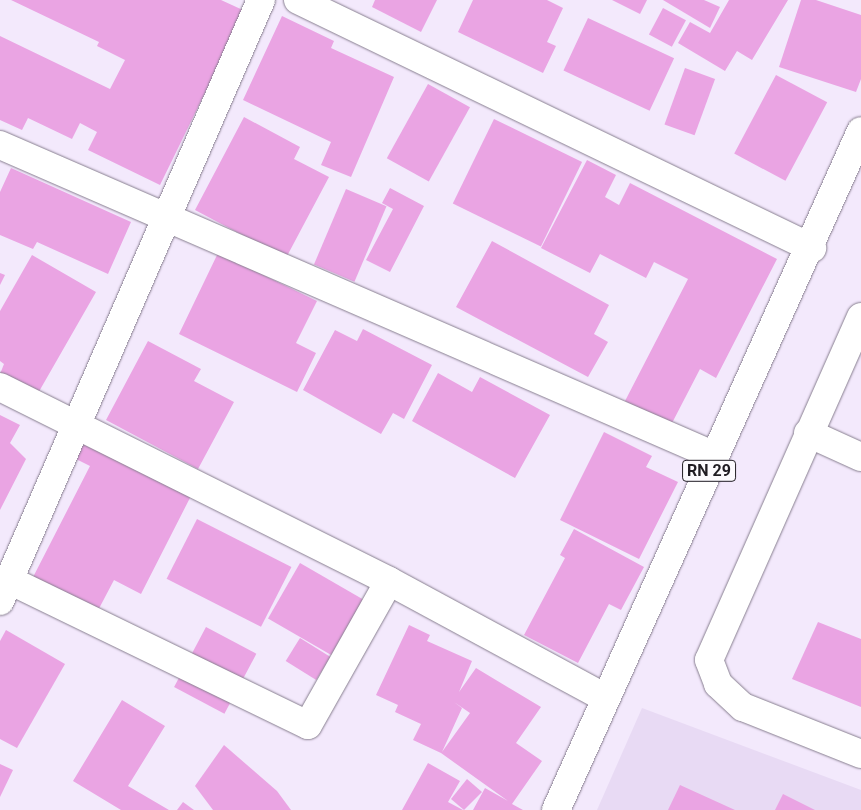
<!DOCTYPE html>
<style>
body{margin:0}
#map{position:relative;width:861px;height:810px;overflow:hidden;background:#f3e9fc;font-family:Roboto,sans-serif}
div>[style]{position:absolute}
.built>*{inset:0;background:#e8daf4}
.building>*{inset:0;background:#eaa4e3;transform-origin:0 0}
.roads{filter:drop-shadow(0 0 1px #877e8f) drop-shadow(0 0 1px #877e8f)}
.minor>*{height:28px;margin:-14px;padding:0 14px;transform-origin:14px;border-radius:14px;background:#fff}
.major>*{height:28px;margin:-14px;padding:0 14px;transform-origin:14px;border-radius:14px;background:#fff}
span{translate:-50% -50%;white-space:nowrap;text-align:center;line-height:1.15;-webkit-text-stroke:4.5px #fcfafe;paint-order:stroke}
.shield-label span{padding:1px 4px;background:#fcfafe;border:1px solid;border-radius:4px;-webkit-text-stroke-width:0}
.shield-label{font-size:16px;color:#201c23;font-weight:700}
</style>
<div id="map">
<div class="built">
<i style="clip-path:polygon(642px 708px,861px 790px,861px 810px,597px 810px)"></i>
</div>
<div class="building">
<i style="clip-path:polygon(11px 0,221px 0,245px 11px,160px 185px,88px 150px,97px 132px,80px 123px,72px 139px,28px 118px,22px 130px,0 120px,0 36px,110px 89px,125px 60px,97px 46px,99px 42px)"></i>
<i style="clip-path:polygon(375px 0,437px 0,421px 32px,372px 7px)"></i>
<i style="clip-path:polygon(473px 0,547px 0,563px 8px,547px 42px,556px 46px,543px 73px,458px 32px)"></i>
<i style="clip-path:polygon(612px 0,647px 0,640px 14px)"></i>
<i style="clip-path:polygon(663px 0,704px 0,720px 7px,710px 28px)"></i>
<i style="clip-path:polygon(729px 0,788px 0,752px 60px,737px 51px,725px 71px,678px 43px,690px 22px,710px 33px)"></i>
<i style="clip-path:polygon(801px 0,816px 0,861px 15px,861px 79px,856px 92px,779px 67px)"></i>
<i style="left:663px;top:8px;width:26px;height:30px;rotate:28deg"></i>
<i style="clip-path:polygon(282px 16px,334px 41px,331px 48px,394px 77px,351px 177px,321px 165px,331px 142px,243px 100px)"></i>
<i style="left:588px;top:18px;width:95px;height:58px;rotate:25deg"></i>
<i style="left:685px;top:68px;width:32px;height:60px;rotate:20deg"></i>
<i style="left:776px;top:75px;width:58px;height:89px;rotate:28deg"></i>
<i style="left:428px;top:84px;width:48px;height:85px;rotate:29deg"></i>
<i style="clip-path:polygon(244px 117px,300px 147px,294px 159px,329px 177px,286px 258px,195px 210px)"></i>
<i style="left:494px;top:119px;width:98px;height:94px;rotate:26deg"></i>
<i style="clip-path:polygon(587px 160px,616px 175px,605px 197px,619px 205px,630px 183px,777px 259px,716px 378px,700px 369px,671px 425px,625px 401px,688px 279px,654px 262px,646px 278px,600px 254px,590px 273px,541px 248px)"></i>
<i style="clip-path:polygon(11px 168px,131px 222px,108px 274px,37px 242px,33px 249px,0 235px,0 192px)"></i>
<i style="clip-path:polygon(390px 188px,424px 206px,390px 272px,366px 260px,393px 209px,382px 203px)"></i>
<i style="left:346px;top:189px;width:44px;height:82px;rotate:23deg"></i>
<i style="clip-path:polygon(492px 241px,609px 305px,594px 334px,608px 342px,588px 377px,456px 307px)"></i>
<i style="clip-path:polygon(218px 253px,317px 301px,296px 343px,316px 353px,297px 392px,179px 334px)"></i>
<i style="clip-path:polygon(32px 255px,96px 292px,37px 395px,0 374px,4px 364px,0 361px,0 311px)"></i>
<i style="clip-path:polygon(0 273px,5px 275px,0 285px)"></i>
<i style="clip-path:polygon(363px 329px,432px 365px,404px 419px,393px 413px,381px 434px,303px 390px,335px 330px,357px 341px)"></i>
<i style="clip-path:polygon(148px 341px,201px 369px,194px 381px,234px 402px,198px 469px,106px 420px)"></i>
<i style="clip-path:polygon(438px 373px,472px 392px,480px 377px,550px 415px,515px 478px,412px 421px)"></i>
<i style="clip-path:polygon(0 415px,20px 425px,10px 443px,26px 459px,0 510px)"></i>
<i style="clip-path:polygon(604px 432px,652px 456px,646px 467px,678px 482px,639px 559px,560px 520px)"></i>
<i style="clip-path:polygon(82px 433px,194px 490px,141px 594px,114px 580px,94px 618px,29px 585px,90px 466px,70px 456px)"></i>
<i style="left:197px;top:519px;width:106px;height:67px;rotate:27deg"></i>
<i style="clip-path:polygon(574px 529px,644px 567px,621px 610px,609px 604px,578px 663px,524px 635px,565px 558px,560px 555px)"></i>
<i style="left:300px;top:563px;width:73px;height:64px;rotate:30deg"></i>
<i style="clip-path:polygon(818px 622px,861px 639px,861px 707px,792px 679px)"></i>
<i style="clip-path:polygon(evenodd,409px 625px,430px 635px,427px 641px,472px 661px,459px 692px,476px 668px,541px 707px,516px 743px,542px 761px,512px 804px,523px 810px,473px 810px,485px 788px,508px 801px,441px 753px,413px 740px,421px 724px,395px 712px,398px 705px,376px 695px,409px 625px,454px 702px,470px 713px,442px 752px,462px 708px,454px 702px)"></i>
<i style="left:206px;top:627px;width:57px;height:68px;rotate:28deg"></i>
<i style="clip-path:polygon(6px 630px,65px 664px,17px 748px,0 739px,0 641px)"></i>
<i style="left:300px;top:638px;width:36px;height:27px;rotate:32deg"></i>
<i style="clip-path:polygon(122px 700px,165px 726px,128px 786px,169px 810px,121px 810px,73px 781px)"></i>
<i style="clip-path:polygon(224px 745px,277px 791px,291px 810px,213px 810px,195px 786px)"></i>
<i style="clip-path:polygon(428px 763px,460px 781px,448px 802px,463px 810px,402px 810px)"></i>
<i style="clip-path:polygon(0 764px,13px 770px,0 797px)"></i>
<i style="clip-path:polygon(467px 779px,482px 792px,464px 810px,451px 799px)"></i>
<i style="clip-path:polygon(680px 785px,735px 810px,668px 810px)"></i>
<i style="clip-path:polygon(783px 794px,815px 810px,775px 810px)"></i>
<i style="clip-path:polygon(183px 802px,194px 810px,177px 810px)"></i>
</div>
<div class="roads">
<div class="minor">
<i style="left:298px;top:0;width:571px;rotate:25.76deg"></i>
<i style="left:0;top:145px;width:780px;rotate:23.51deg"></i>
<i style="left:861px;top:317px;width:375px;rotate:113.9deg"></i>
<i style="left:709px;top:660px;width:26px;rotate:69deg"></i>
<i style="left:718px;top:684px;width:34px;rotate:43deg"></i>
<i style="left:743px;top:707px;width:127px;rotate:21.7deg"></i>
<i style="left:0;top:387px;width:435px;rotate:26.5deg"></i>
<i style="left:389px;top:581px;width:246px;rotate:28.4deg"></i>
<i style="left:808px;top:433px;width:58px;rotate:24.4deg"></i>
<i style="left:9px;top:580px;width:332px;rotate:25.9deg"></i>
<i style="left:308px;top:725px;width:165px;rotate:-60.6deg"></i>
<i style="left:0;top:601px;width:655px;rotate:-66.53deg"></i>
</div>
<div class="major">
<i style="left:556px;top:810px;width:744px;rotate:-65.81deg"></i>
</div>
</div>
<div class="shield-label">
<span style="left:709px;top:471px">RN 29</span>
</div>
</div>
